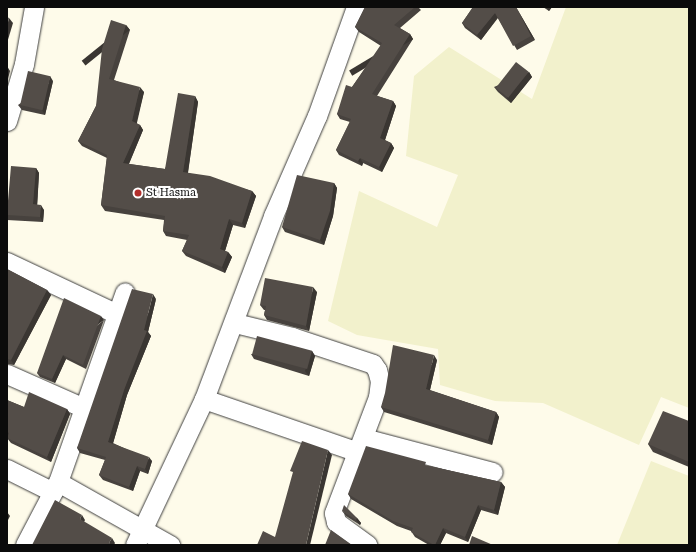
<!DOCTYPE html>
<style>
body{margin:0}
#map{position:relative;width:696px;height:552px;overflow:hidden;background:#fefbea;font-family:"Roboto Serif",serif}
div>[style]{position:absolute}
.farmland>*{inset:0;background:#f2f1cc}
.roads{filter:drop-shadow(0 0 1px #3e3e3e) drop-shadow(0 0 1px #3e3e3e)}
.street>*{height:19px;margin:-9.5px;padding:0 9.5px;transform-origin:9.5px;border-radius:9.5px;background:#fff}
.wall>*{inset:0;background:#47423e}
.shaded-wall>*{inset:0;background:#3a3632;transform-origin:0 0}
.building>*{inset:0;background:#534d48;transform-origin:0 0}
.dots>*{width:11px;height:11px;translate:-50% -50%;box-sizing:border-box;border:2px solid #fff;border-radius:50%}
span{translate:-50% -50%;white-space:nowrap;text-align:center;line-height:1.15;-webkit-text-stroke:4px #fff;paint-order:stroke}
.poi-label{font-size:11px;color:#0b0b0b}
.left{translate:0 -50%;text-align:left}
.frame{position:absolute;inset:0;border:8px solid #0b0b0b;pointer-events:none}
</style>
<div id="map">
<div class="farmland">
<i style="clip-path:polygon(566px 7px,689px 7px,689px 408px,661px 397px,639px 445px,543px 403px,495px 401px,440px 385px,438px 349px,357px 335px,328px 321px,359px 191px,437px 227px,458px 175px,406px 156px,414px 76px,449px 47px,532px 99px)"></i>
<i style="clip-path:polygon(651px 461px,689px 476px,689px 545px,617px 545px)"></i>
</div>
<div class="roads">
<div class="street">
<i style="left:7px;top:121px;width:59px;rotate:-73.4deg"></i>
<i style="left:24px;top:64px;width:58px;rotate:-80deg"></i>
<i style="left:7px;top:262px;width:122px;rotate:25.3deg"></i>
<i style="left:235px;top:323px;width:59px;rotate:13.8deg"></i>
<i style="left:292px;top:337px;width:85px;rotate:18.4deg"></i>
<i style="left:373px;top:364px;width:7px;rotate:56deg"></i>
<i style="left:377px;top:370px;width:11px;rotate:75deg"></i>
<i style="left:380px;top:381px;width:16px;rotate:97deg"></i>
<i style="left:378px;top:397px;width:124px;rotate:110.8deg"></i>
<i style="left:334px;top:513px;width:9px;rotate:77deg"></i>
<i style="left:336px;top:522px;width:39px;rotate:36deg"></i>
<i style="left:7px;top:374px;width:84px;rotate:23.8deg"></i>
<i style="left:204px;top:399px;width:163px;rotate:19deg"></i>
<i style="left:364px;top:438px;width:133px;rotate:14.8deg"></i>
<i style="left:7px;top:469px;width:51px;rotate:26.6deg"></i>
<i style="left:58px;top:482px;width:129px;rotate:29.4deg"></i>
<i style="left:25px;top:545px;width:71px;rotate:-62.4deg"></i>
<i style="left:58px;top:482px;width:201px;rotate:-70.6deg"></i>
<i style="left:135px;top:545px;width:161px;rotate:-64.7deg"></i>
<i style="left:204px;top:399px;width:196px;rotate:-69.3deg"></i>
<i style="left:273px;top:216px;width:109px;rotate:-66.3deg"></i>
<i style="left:317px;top:116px;width:116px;rotate:-70.3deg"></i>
</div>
</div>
<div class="wall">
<i style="clip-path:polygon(365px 7px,418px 7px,421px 10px,400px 28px,410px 34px,413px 39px,377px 96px,393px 101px,396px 106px,385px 140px,391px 143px,394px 148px,382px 172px,363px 163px,362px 166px,339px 155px,336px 150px,350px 122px,340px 119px,337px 114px,352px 87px,381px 46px,359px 32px,355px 27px)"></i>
<i style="clip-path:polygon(473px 7px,516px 7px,535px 40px,517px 50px,498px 18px,481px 40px,465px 28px,462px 23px)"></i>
<i style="clip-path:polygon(543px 7px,552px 7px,549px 11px)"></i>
<i style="clip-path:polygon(126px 25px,130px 30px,114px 80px,144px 92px,136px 123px,140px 125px,143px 130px,129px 164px,165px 169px,195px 96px,198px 102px,188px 173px,252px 191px,256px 196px,245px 228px,233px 225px,225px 251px,228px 252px,232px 257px,225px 273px,186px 256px,182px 251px,187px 240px,166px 236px,163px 231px,164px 220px,105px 211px,101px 205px,107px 158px,82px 146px,78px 141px,96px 106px)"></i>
<i style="clip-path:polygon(529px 72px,532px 77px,511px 103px,498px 92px,494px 87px)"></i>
<i style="clip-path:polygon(53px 81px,45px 115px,22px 110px,18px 105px)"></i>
<i style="clip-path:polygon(36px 168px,39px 173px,37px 205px,44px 210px,43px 222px,7px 220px,7px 201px,8px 201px)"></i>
<i style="clip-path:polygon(334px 183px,337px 188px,333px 216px,324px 245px,285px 232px,282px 227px)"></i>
<i style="clip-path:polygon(7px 269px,47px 290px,51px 295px,14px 365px,7px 364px)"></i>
<i style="clip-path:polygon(317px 292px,309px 331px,267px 320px,264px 315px,265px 310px,264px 310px,260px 305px)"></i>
<i style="clip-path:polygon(156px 299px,148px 332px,151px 336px,127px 395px,113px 443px,152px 461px,148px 474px,140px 471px,133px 491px,103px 480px,99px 475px,105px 460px,80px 453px,77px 448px)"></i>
<i style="clip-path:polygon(104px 320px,86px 369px,66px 359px,55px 383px,40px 377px,37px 373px)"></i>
<i style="clip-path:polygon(312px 351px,315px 356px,309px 376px,254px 359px,251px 354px)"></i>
<i style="clip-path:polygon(437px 360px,430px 390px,496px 412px,499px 417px,492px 445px,384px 412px,381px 407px)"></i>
<i style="clip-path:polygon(7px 400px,24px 407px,67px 409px,70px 414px,51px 462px,11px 443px,7px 438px,8px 436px,7px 436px)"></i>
<i style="clip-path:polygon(689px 421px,689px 467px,653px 452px,648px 444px)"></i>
<i style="clip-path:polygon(429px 466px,501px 482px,505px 487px,498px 515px,481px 510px,468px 542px,446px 533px,440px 545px,429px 545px,415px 537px,411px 531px,397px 526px,351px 499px,348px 494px)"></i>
<i style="clip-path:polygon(342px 511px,357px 518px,361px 523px,360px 525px,346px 516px)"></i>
</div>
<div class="shaded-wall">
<i style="clip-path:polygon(516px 7px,535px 40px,531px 36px)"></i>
<i style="clip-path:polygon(546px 7px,552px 7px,549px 11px)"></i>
<i style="clip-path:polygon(495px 13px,498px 17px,481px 40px,477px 35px)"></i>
<i style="clip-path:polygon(9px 18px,13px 23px,7px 43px,7px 26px)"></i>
<i style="left:126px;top:25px;width:6px;height:57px;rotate:51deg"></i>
<i style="left:410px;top:34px;width:6px;height:71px;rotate:59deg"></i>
<i style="clip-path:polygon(7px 66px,10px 71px,7px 83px)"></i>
<i style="clip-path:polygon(529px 72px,532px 77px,511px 103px,507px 98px)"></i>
<i style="clip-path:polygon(50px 76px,53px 81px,45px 115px,42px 110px)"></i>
<i style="clip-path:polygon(140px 87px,144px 92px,136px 127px,132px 121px)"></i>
<i style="clip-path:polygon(195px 96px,198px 102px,187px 178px,183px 172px)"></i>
<i style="clip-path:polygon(393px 101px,396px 106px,384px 143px,380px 138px)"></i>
<i style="clip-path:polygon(140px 125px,143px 130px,127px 168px,123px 163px)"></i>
<i style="clip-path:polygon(391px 143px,394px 148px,382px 172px,379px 167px)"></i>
<i style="clip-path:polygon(360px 158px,363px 163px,362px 166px,358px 161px)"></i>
<i style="clip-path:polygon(36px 168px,39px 173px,37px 209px,33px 204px)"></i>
<i style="clip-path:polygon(334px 183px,337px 188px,333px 216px,324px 245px,320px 240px)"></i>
<i style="clip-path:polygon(252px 191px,256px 196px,245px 228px,242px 223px)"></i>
<i style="clip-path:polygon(41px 205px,44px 210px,43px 222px,40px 217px)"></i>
<i style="clip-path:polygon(229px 219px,233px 225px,224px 254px,220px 249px)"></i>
<i style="clip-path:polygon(228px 252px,232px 257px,225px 273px,222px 267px)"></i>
<i style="clip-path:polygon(313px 287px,317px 292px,309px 331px,306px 326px)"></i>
<i style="clip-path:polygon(47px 290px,51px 295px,14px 365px,11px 360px)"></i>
<i style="clip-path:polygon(153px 294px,156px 299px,148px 332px,151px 336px,127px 395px,112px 447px,108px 442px,124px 390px,144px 330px)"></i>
<i style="left:101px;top:316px;width:5px;height:52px;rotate:53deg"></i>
<i style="clip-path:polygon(312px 351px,315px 356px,309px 376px,305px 371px)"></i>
<i style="clip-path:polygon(63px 355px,66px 359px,55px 383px,52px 379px)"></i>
<i style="clip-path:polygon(434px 355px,437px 360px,429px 394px,426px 389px)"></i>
<i style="clip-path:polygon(67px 409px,70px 414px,51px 462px,47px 457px)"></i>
<i style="clip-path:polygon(496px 412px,499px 417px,492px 445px,488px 440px)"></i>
<i style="clip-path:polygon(328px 450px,332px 455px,310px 545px,306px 545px)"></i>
<i style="clip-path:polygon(149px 457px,152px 461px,148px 474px,145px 469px)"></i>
<i style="clip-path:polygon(137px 466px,140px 471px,133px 491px,129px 487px)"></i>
<i style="clip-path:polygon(501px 482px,505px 487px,498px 515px,494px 510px)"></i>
<i style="clip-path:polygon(478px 505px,481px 510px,468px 542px,465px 537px)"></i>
<i style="clip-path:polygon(7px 512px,10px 516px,7px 522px)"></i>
<i style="clip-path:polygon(82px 515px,85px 520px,83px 524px,80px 519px)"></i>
<i style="clip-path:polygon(357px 518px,361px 523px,360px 525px,356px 520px)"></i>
<i style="clip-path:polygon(443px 528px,446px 533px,440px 545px,435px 545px)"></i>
<i style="clip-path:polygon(112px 538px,115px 543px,114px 545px,110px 545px,109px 543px)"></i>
</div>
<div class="building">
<i style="clip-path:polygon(365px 7px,415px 7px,394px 25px,410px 34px,372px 94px,393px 101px,380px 138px,391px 143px,379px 167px,360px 158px,358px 161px,336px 150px,351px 119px,337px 114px,346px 85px,352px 87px,382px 43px,355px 27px)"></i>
<i style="clip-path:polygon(473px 7px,516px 7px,531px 36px,513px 46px,495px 13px,477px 35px,462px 23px)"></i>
<i style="clip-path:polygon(7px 17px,9px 18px,7px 26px)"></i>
<i style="clip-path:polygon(111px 20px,126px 25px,109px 79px,140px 87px,132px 121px,140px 125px,123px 163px,165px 169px,178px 93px,195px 96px,183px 172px,210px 176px,252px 191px,242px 223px,229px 219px,220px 249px,228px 252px,222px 267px,182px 251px,189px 235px,163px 231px,165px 216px,101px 205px,107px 155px,78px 141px,96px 106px,102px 49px)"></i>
<i style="left:516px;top:62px;width:16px;height:33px;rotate:38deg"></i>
<i style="left:28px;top:71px;width:23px;height:35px;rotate:13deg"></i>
<i style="clip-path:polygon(11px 166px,36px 168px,33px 204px,41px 205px,40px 217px,7px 215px,7px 201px,8px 201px)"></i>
<i style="clip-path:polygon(297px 175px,334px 183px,330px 211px,320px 240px,282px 227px)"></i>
<i style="clip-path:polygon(7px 269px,47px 290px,11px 360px,7px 359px)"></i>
<i style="clip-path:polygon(265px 278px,313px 287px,306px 326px,264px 315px,266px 306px,260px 305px)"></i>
<i style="clip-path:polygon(132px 289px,153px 294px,144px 330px,147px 331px,124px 390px,108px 442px,149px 457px,145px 469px,137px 466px,129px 487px,99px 475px,106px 457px,77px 448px)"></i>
<i style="clip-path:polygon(64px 298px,101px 316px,83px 365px,63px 355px,52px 379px,37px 373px)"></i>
<i style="left:257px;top:336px;width:57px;height:19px;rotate:15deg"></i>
<i style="clip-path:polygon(393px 345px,434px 355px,426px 389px,496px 412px,488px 440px,381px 407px,385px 393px)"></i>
<i style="clip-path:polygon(29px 392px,67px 409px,47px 457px,7px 438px,9px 433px,7px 432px,7px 400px,24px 407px)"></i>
<i style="clip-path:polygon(663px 411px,689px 421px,689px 462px,648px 444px)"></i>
<i style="clip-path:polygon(302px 441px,328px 450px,306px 545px,257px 545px,263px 531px,275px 537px,293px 472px,290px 471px)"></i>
<i style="clip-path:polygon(366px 446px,426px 462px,425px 465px,501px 482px,494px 510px,478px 505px,465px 537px,443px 528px,435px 545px,434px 545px,411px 532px,413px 528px,393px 521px,348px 494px)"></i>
<i style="clip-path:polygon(55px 500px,82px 515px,80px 519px,112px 538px,109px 543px,112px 545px,32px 545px)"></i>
<i style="clip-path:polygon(344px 505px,357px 518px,356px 520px,342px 511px)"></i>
<i style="clip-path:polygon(331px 530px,352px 545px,325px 545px)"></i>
<i style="clip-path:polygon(472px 536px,493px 545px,469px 545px)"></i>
</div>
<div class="dots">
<i style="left:138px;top:193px;background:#b22f2c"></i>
</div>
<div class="poi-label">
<span class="left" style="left:146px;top:193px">St Hasma</span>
</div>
<div class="frame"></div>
</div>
